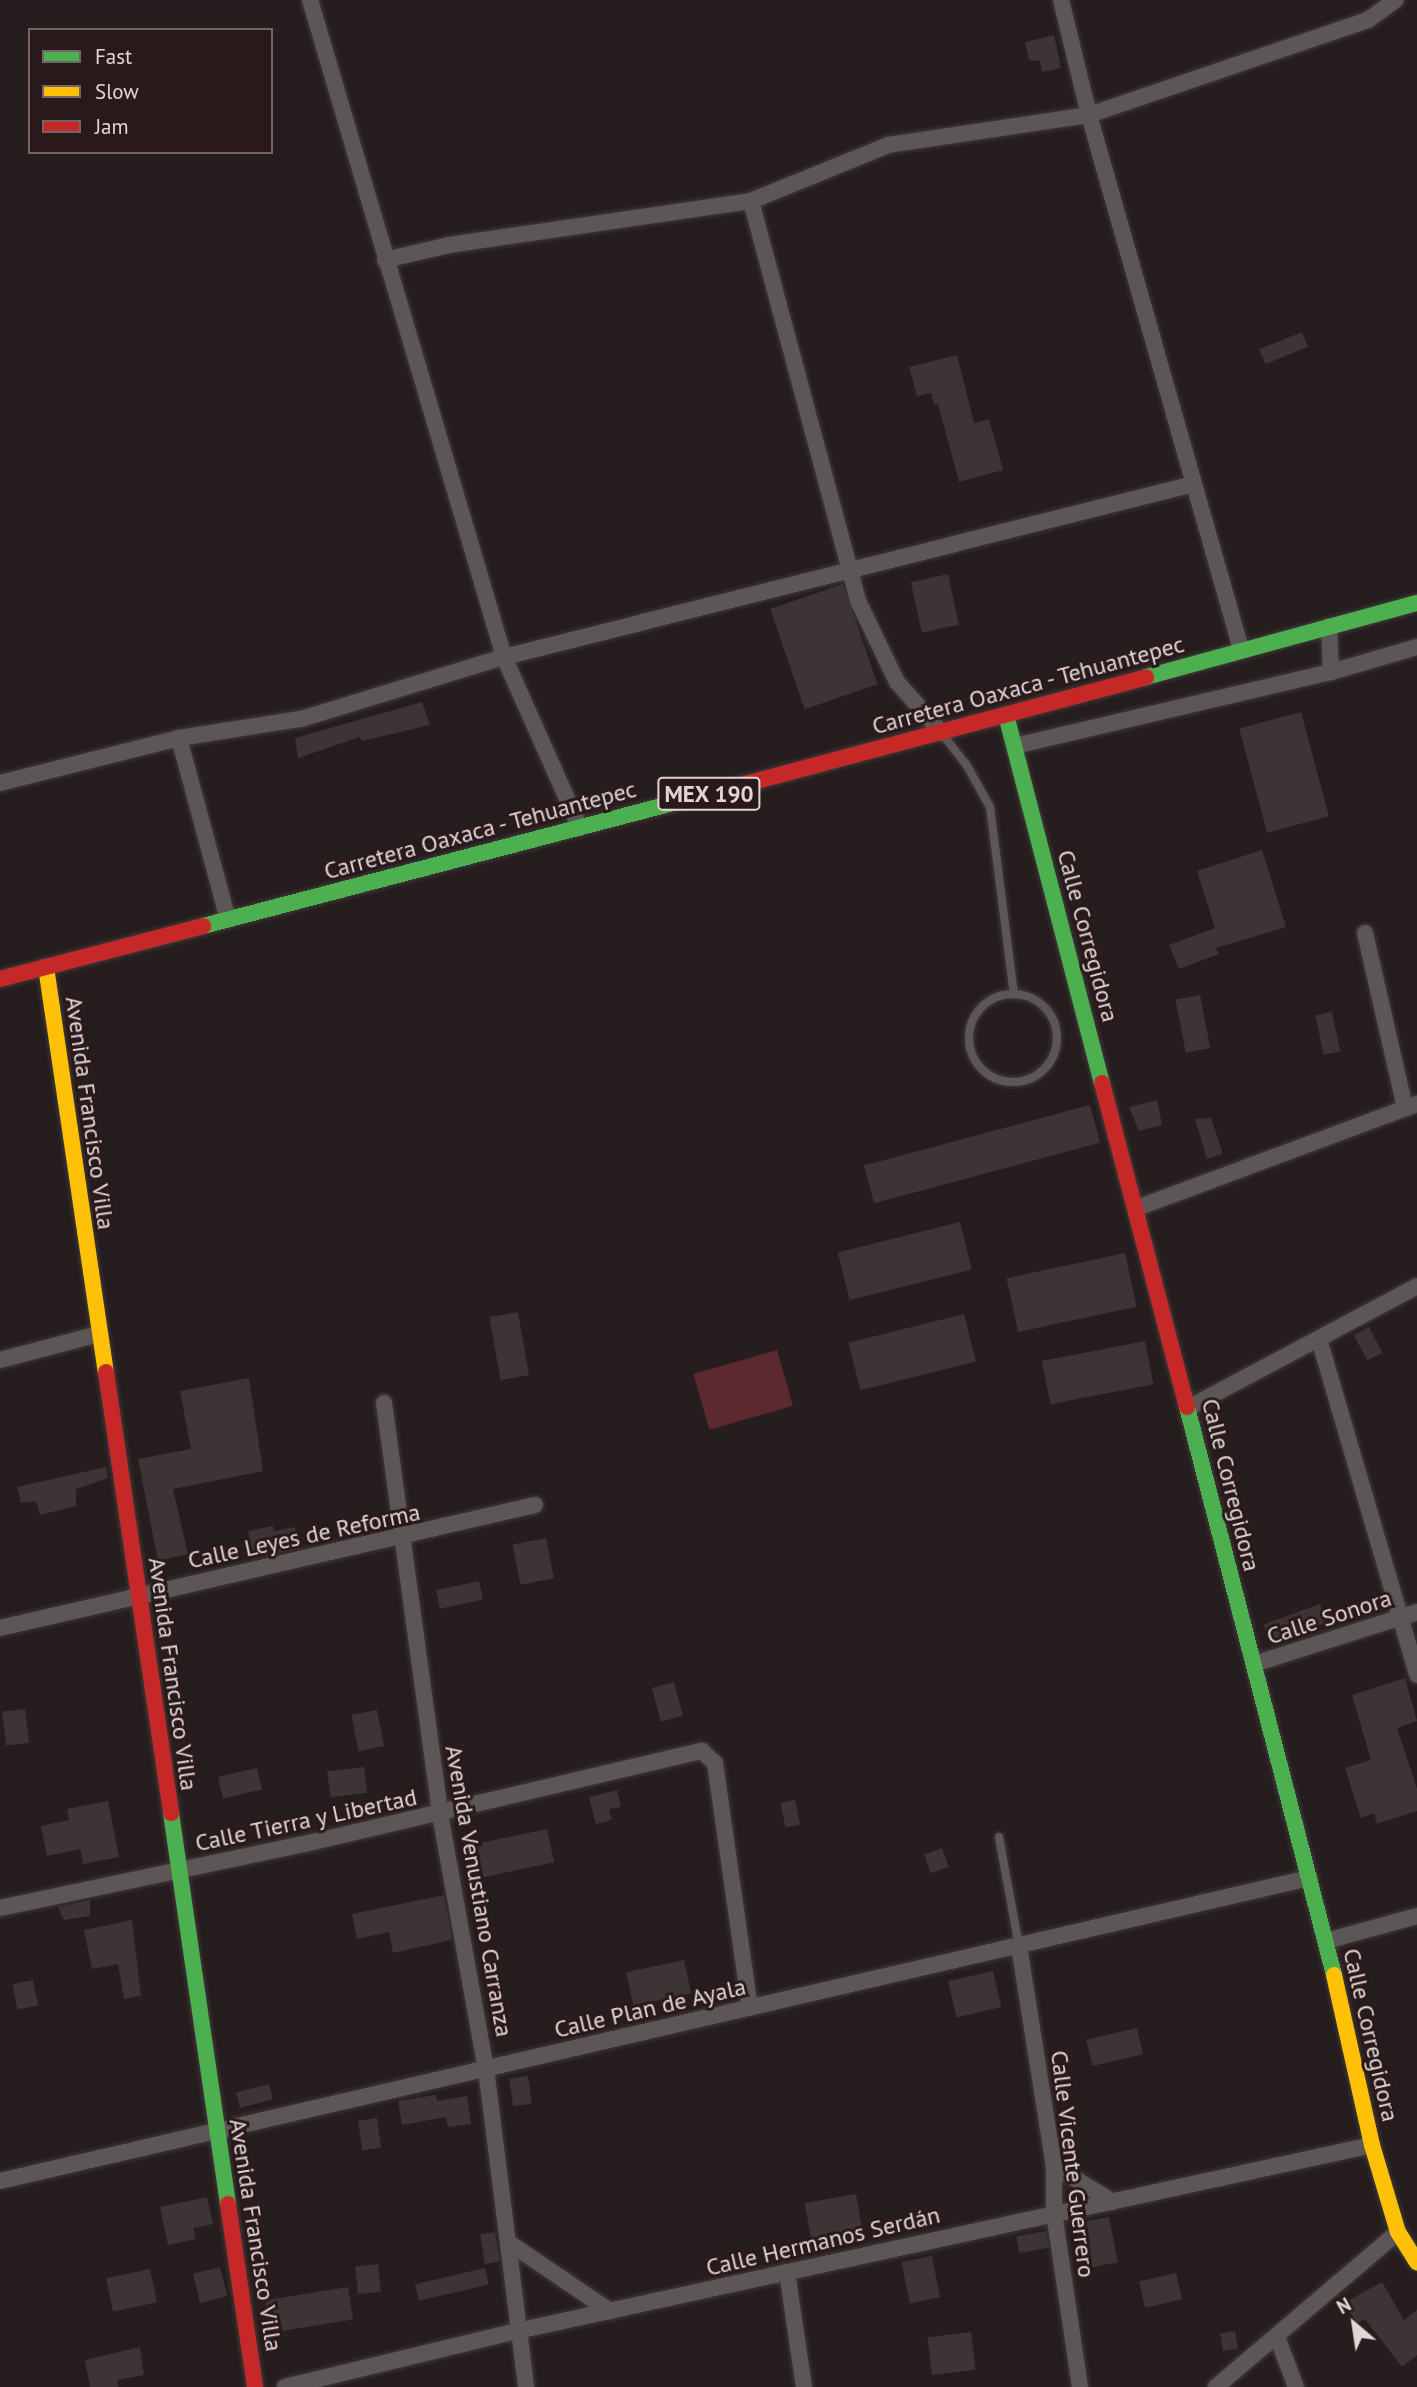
<!DOCTYPE html>
<meta charset="utf-8">
<style>
body{margin:0}
#map{position:relative;width:1417px;height:2387px;overflow:hidden;background:#261d1e;font-family:"PT Sans",sans-serif}
div>[style]{position:absolute}
.green>*{inset:0;background:#5b292f;transform-origin:0 0}
.building>*{inset:0;background:#3d3535;transform-origin:0 0}
.roads{filter:drop-shadow(0 0 2px #403939) drop-shadow(0 0 2px #403939)}
.lane>*{height:8px;margin:-4px;padding:0 4px;transform-origin:4px;border-radius:4px;background:#5d5656}
.lane>.ring{margin:-4px;padding:0;box-sizing:content-box;background:none;border:8px solid #5d5656;border-radius:50%}
.street>*{height:16px;margin:-8px;padding:0 8px;transform-origin:8px;border-radius:8px;background:#5d5656}
.fast>*{height:16px;margin:-8px;padding:0 8px;transform-origin:8px;border-radius:8px;background:#4caf50}
.slow>*{height:16px;margin:-8px;padding:0 8px;transform-origin:8px;border-radius:8px;background:#ffc107}
.jam>*{height:16px;margin:-8px;padding:0 8px;transform-origin:8px;border-radius:8px;background:#c62828}
span{translate:-50% -50%;white-space:nowrap;text-align:center;line-height:1.15;-webkit-text-stroke:6px #2a191b;paint-order:stroke}
.shield-label span{padding:2px 5px;background:#2a191b;border:2px solid;border-radius:5px;-webkit-text-stroke-width:0}
.shield-label{font-size:23px;color:#e1d5d6;font-weight:700}
.street-label{font-size:24px;color:#e1d5d6}
.legend{position:absolute;left:28px;top:28px;width:245px;height:126px;box-sizing:border-box;background:#2a191b;border:2px solid #736466;margin:0;padding:9px 12px;list-style:none;font-size:21px;color:#e1d5d6}
.legend li{display:flex;align-items:center;gap:14px;height:35px}
.legend b{width:35px;border:2px solid #736466}
.north{position:absolute;left:1319px;top:2289px;width:70px;height:70px;-webkit-text-stroke:5px #2a191b;paint-order:stroke;rotate:331deg;font-size:19px;font-weight:700;line-height:28px;text-align:center;color:#e1d5d6}
.north::after{content:'';display:block;margin:auto;width:24px;height:32px;background:#e1d5d6;clip-path:polygon(50% 0,100% 100%,50% 72%,0 100%)}
</style>
<div id="map">
<div class="green">
<i style="left:777px;top:1350px;width:58px;height:87px;rotate:74deg"></i>
</div>
<div class="building">
<i style="clip-path:polygon(1054px 35px,1061px 68px,1042px 72px,1040px 61px,1029px 60px,1025px 42px)"></i>
<i style="left:1302px;top:332px;width:16px;height:46px;rotate:68deg"></i>
<i style="clip-path:polygon(957px 355px,974px 423px,989px 419px,1003px 470px,959px 482px,938px 404px,934px 405px,931px 393px,917px 396px,909px 367px)"></i>
<i style="left:948px;top:574px;width:52px;height:38px;rotate:78deg"></i>
<i style="left:843px;top:584px;width:106px;height:77px;rotate:71deg"></i>
<i style="clip-path:polygon(422px 702px,430px 725px,362px 741px,360px 737px,298px 758px,295px 738px)"></i>
<i style="left:1301px;top:712px;width:108px;height:64px;rotate:75deg"></i>
<i style="clip-path:polygon(1262px 850px,1286px 927px,1216px 948px,1219px 954px,1179px 969px,1169px 945px,1215px 928px,1197px 871px)"></i>
<i style="left:1200px;top:995px;width:54px;height:25px;rotate:79deg"></i>
<i style="left:1332px;top:1012px;width:40px;height:17px;rotate:78deg"></i>
<i style="clip-path:polygon(1157px 1100px,1162px 1125px,1139px 1131px,1129px 1107px)"></i>
<i style="left:1090px;top:1105px;width:39px;height:234px;rotate:75deg"></i>
<i style="clip-path:polygon(1211px 1118px,1223px 1154px,1207px 1159px,1195px 1119px)"></i>
<i style="left:960px;top:1222px;width:49px;height:126px;rotate:76deg"></i>
<i style="left:1125px;top:1253px;width:55px;height:121px;rotate:78deg"></i>
<i style="left:518px;top:1312px;width:64px;height:29px;rotate:80deg"></i>
<i style="left:964px;top:1314px;width:49px;height:119px;rotate:76deg"></i>
<i style="left:1369px;top:1327px;width:29px;height:17px;rotate:63deg"></i>
<i style="left:1145px;top:1341px;width:44px;height:105px;rotate:79deg"></i>
<i style="clip-path:polygon(249px 1378px,263px 1471px,173px 1489px,188px 1554px,158px 1561px,138px 1459px,191px 1449px,180px 1391px)"></i>
<i style="clip-path:polygon(106px 1467px,108px 1478px,76px 1489px,76px 1506px,40px 1515px,36px 1501px,21px 1503px,17px 1487px)"></i>
<i style="clip-path:polygon(273px 1526px,274px 1531px,295px 1527px,299px 1549px,254px 1558px,248px 1531px)"></i>
<i style="left:546px;top:1538px;width:41px;height:34px;rotate:79deg"></i>
<i style="left:479px;top:1581px;width:19px;height:44px;rotate:78deg"></i>
<i style="left:1320px;top:1604px;width:20px;height:60px;rotate:70deg"></i>
<i style="clip-path:polygon(1405px 1678px,1417px 1721px,1397px 1728px,1417px 1789px,1417px 1811px,1377px 1824px,1374px 1813px,1361px 1818px,1345px 1768px,1371px 1760px,1352px 1695px)"></i>
<i style="left:674px;top:1682px;width:35px;height:23px;rotate:75deg"></i>
<i style="left:25px;top:1709px;width:34px;height:23px;rotate:83deg"></i>
<i style="left:377px;top:1710px;width:37px;height:26px;rotate:79deg"></i>
<i style="left:364px;top:1767px;width:26px;height:37px;rotate:83deg"></i>
<i style="left:257px;top:1768px;width:22px;height:40px;rotate:77deg"></i>
<i style="clip-path:polygon(617px 1790px,621px 1807px,609px 1809px,612px 1820px,596px 1824px,589px 1797px)"></i>
<i style="left:795px;top:1800px;width:25px;height:15px;rotate:78deg"></i>
<i style="clip-path:polygon(108px 1801px,119px 1857px,83px 1864px,80px 1849px,47px 1856px,41px 1826px,69px 1820px,67px 1809px)"></i>
<i style="left:547px;top:1829px;width:34px;height:82px;rotate:78deg"></i>
<i style="left:942px;top:1848px;width:20px;height:19px;rotate:70deg"></i>
<i style="clip-path:polygon(444px 1895px,452px 1940px,393px 1953px,389px 1932px,357px 1939px,352px 1914px)"></i>
<i style="clip-path:polygon(90px 1900px,90px 1916px,64px 1920px,58px 1907px)"></i>
<i style="clip-path:polygon(132px 1920px,141px 1996px,124px 1999px,118px 1964px,92px 1969px,84px 1930px)"></i>
<i style="left:684px;top:1960px;width:34px;height:59px;rotate:78deg"></i>
<i style="left:993px;top:1971px;width:37px;height:46px;rotate:77deg"></i>
<i style="left:33px;top:1980px;width:26px;height:21px;rotate:79deg"></i>
<i style="left:1137px;top:2028px;width:27px;height:52px;rotate:77deg"></i>
<i style="left:528px;top:2076px;width:28px;height:19px;rotate:82deg"></i>
<i style="left:269px;top:2084px;width:16px;height:34px;rotate:76deg"></i>
<i style="clip-path:polygon(436px 2095px,437px 2101px,467px 2096px,471px 2124px,448px 2127px,446px 2117px,402px 2125px,398px 2101px)"></i>
<i style="left:377px;top:2118px;width:30px;height:19px;rotate:82deg"></i>
<i style="left:856px;top:2194px;width:36px;height:52px;rotate:80deg"></i>
<i style="clip-path:polygon(207px 2197px,213px 2224px,193px 2228px,196px 2239px,168px 2245px,160px 2207px)"></i>
<i style="left:1109px;top:2217px;width:46px;height:29px;rotate:79deg"></i>
<i style="left:1046px;top:2231px;width:17px;height:30px;rotate:80deg"></i>
<i style="left:495px;top:2232px;width:30px;height:15px;rotate:81deg"></i>
<i style="left:932px;top:2256px;width:42px;height:31px;rotate:79deg"></i>
<i style="left:378px;top:2264px;width:28px;height:23px;rotate:84deg"></i>
<i style="left:220px;top:2267px;width:30px;height:28px;rotate:76deg"></i>
<i style="left:485px;top:2268px;width:17px;height:72px;rotate:77deg"></i>
<i style="left:150px;top:2269px;width:34px;height:45px;rotate:78deg"></i>
<i style="left:1176px;top:2273px;width:27px;height:38px;rotate:77deg"></i>
<i style="clip-path:polygon(1382px 2282px,1404px 2320px,1417px 2310px,1417px 2355px,1402px 2367px,1365px 2319px,1357px 2323px,1344px 2303px)"></i>
<i style="left:348px;top:2287px;width:33px;height:84px;rotate:81deg"></i>
<i style="left:1235px;top:2331px;width:18px;height:15px;rotate:81deg"></i>
<i style="left:971px;top:2332px;width:38px;height:44px;rotate:83deg"></i>
<i style="clip-path:polygon(140px 2347px,144px 2375px,117px 2380px,119px 2387px,90px 2387px,85px 2360px)"></i>
</div>
<div class="roads">
<div class="lane">
<i style="left:943px;top:735px;width:37px;rotate:52deg"></i>
<i style="left:966px;top:764px;width:49px;rotate:60.8deg"></i>
<i style="left:990px;top:807px;width:189px;rotate:82.7deg"></i>
<i class="ring" style="left:969px;top:994px;width:80px;height:80px"></i>
<i style="left:999px;top:1837px;width:111px;rotate:79.6deg"></i>
</div>
<div class="street">
<i style="left:310px;top:0;width:685px;rotate:73.55deg"></i>
<i style="left:504px;top:657px;width:187px;rotate:66deg"></i>
<i style="left:1061px;top:0;width:118px;rotate:76.3deg"></i>
<i style="left:1089px;top:115px;width:555px;rotate:74.11deg"></i>
<i style="left:751px;top:201px;width:416px;rotate:75deg"></i>
<i style="left:859px;top:603px;width:88px;rotate:64.3deg"></i>
<i style="left:897px;top:682px;width:68px;rotate:48.6deg"></i>
<i style="left:385px;top:260px;width:66px;rotate:-13.2deg"></i>
<i style="left:449px;top:245px;width:305px;rotate:-8.3deg"></i>
<i style="left:751px;top:201px;width:148px;rotate:-22.2deg"></i>
<i style="left:888px;top:145px;width:203px;rotate:-8.5deg"></i>
<i style="left:1089px;top:115px;width:295px;rotate:-18.8deg"></i>
<i style="left:1368px;top:20px;width:34px;rotate:-36deg"></i>
<i style="left:1331px;top:672px;width:90px;rotate:-16.2deg"></i>
<i style="left:179px;top:738px;width:188px;rotate:74.9deg"></i>
<i style="left:1015px;top:746px;width:325px;rotate:-13.2deg"></i>
<i style="left:1331px;top:672px;width:46px;rotate:-92.5deg"></i>
<i style="left:0;top:783px;width:185px;rotate:-14.1deg"></i>
<i style="left:179px;top:738px;width:123px;rotate:-8.9deg"></i>
<i style="left:301px;top:719px;width:212px;rotate:-17deg"></i>
<i style="left:504px;top:657px;width:711px;rotate:-14.08deg"></i>
<i style="left:1365px;top:933px;width:180px;rotate:77.1deg"></i>
<i style="left:1137px;top:1208px;width:299px;rotate:-20.4deg"></i>
<i style="left:1319px;top:1339px;width:350px;rotate:73.7deg"></i>
<i style="left:0;top:1360px;width:102px;rotate:-14.7deg"></i>
<i style="left:384px;top:1403px;width:415px;rotate:82.2deg"></i>
<i style="left:440px;top:1814px;width:259px;rotate:79.8deg"></i>
<i style="left:486px;top:2069px;width:321px;rotate:82.8deg"></i>
<i style="left:1188px;top:1408px;width:259px;rotate:-28deg"></i>
<i style="left:0;top:1628px;width:549px;rotate:-12.95deg"></i>
<i style="left:1254px;top:1664px;width:171px;rotate:-17.7deg"></i>
<i style="left:0;top:1908px;width:320px;rotate:-11.9deg"></i>
<i style="left:313px;top:1842px;width:400px;rotate:-13.2deg"></i>
<i style="left:702px;top:1751px;width:18px;rotate:43deg"></i>
<i style="left:715px;top:1763px;width:247px;rotate:81.9deg"></i>
<i style="left:1326px;top:1941px;width:94px;rotate:-15.4deg"></i>
<i style="left:1019px;top:1946px;width:223px;rotate:81deg"></i>
<i style="left:1054px;top:2166px;width:47px;rotate:90deg"></i>
<i style="left:1054px;top:2213px;width:176px;rotate:81.5deg"></i>
<i style="left:1054px;top:2166px;width:69px;rotate:31.4deg"></i>
<i style="left:0;top:2181px;width:1344px;rotate:-13.03deg"></i>
<i style="left:511px;top:2244px;width:120px;rotate:34.1deg"></i>
<i style="left:787px;top:2272px;width:116px;rotate:81.6deg"></i>
<i style="left:1277px;top:2337px;width:53px;rotate:69.2deg"></i>
<i style="left:285px;top:2387px;width:239px;rotate:-13.6deg"></i>
<i style="left:517px;top:2331px;width:875px;rotate:-12.27deg"></i>
<i style="left:1216px;top:2387px;width:239px;rotate:-40.4deg"></i>
</div>
<div class="fast">
<i style="left:1146px;top:677px;width:281px;rotate:-15.3deg"></i>
<i style="left:1006px;top:715px;width:380px;rotate:75.4deg"></i>
<i style="left:203px;top:926px;width:533px;rotate:-14.66deg"></i>
<i style="left:1187px;top:1407px;width:587px;rotate:75.49deg"></i>
<i style="left:171px;top:1813px;width:395px;rotate:81.7deg"></i>
</div>
<div class="slow">
<i style="left:46px;top:967px;width:409px;rotate:81.6deg"></i>
<i style="left:1334px;top:1975px;width:174px;rotate:77.4deg"></i>
<i style="left:1372px;top:2145px;width:91px;rotate:73.4deg"></i>
<i style="left:1398px;top:2232px;width:36px;rotate:58deg"></i>
</div>
<div class="jam">
<i style="left:719px;top:791px;width:442px;rotate:-14.9deg"></i>
<i style="left:0;top:979px;width:210px;rotate:-14.6deg"></i>
<i style="left:1102px;top:1083px;width:335px;rotate:75.3deg"></i>
<i style="left:106px;top:1372px;width:446px;rotate:81.6deg"></i>
<i style="left:228px;top:2204px;width:185px;rotate:81.6deg"></i>
</div>
</div>
<div class="shield-label">
<span style="left:709px;top:794px">MEX 190</span>
</div>
<div class="street-label">
<span style="left:1028px;top:685px;rotate:-15deg">Carretera Oaxaca - Tehuantepec</span>
<span style="left:480px;top:830px;rotate:-15deg">Carretera Oaxaca - Tehuantepec</span>
<span style="left:1088px;top:936px;rotate:75deg">Calle Corregidora</span>
<span style="left:90px;top:1113px;rotate:82deg">Avenida Francisco Villa</span>
<span style="left:1231px;top:1485px;rotate:76deg">Calle Corregidora</span>
<span style="left:304px;top:1536px;rotate:-12deg">Calle Leyes de Reforma</span>
<span style="left:1329px;top:1617px;rotate:-18deg">Calle Sonora</span>
<span style="left:173px;top:1674px;rotate:82deg">Avenida Francisco Villa</span>
<span style="left:306px;top:1820px;rotate:-12deg">Calle Tierra y Libertad</span>
<span style="left:479px;top:1891px;rotate:80deg">Avenida Venustiano Carranza</span>
<span style="left:650px;top:2008px;rotate:-13deg">Calle Plan de Ayala</span>
<span style="left:1371px;top:2035px;rotate:77deg">Calle Corregidora</span>
<span style="left:1073px;top:2164px;rotate:83deg">Calle Vicente Guerrero</span>
<span style="left:256px;top:2235px;rotate:81deg">Avenida Francisco Villa</span>
<span style="left:823px;top:2241px;rotate:-13deg">Calle Hermanos Serdán</span>
</div>
<ul class="legend">
<li><b style="height:9px;background:#4caf50"></b>Fast</li>
<li><b style="height:9px;background:#ffc107"></b>Slow</li>
<li><b style="height:9px;background:#c62828"></b>Jam</li>
</ul>
<div class="north">N</div>
</div>
